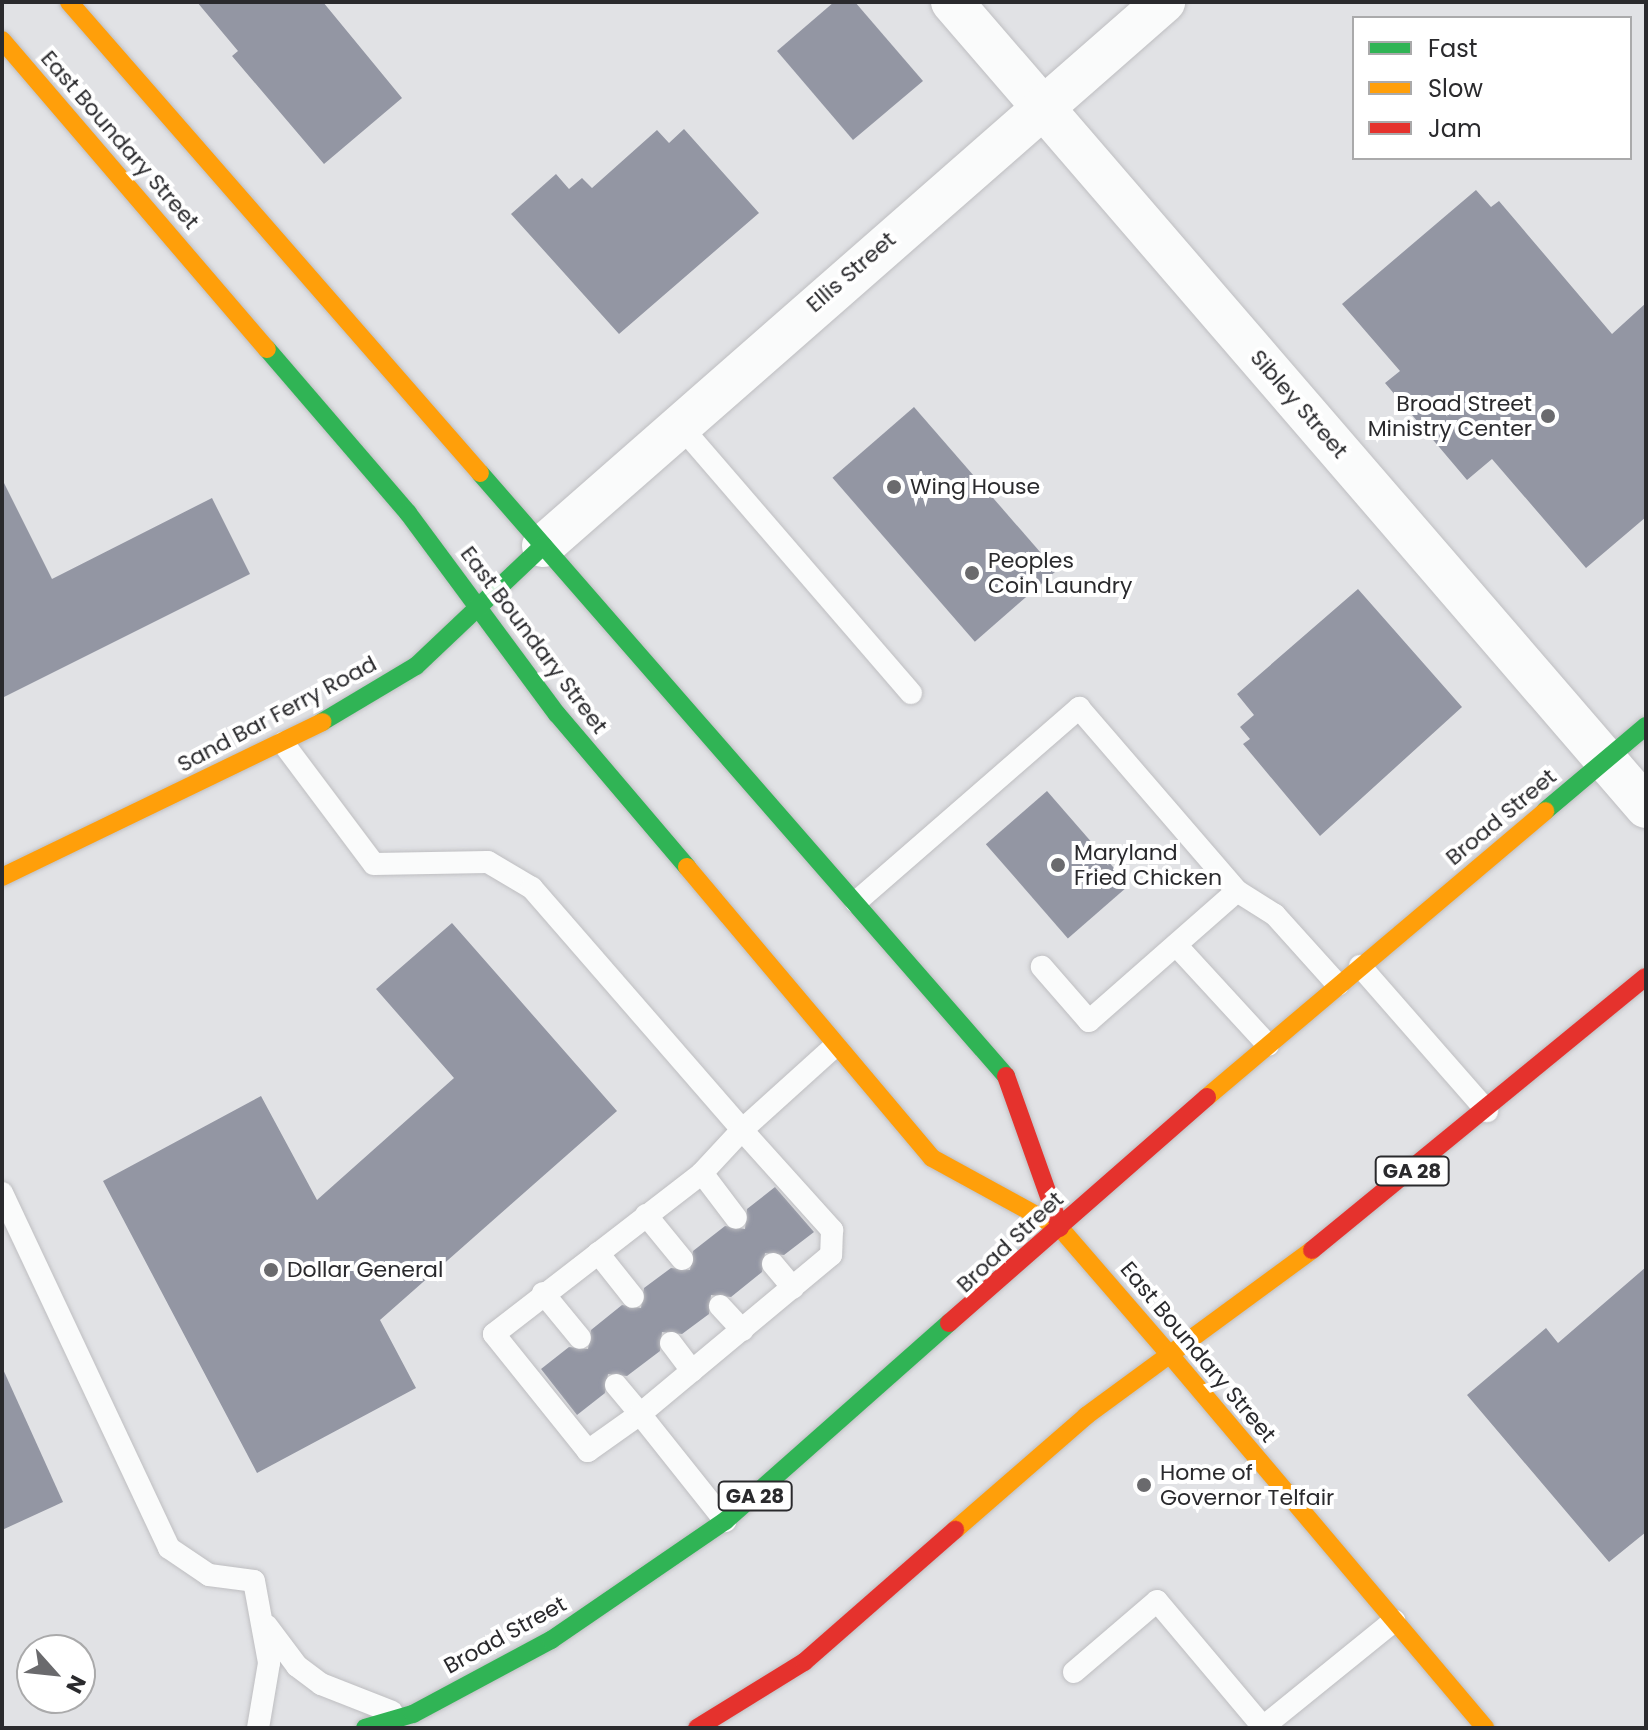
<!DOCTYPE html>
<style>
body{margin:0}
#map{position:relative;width:1648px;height:1730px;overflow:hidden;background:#e1e2e5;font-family:Poppins,sans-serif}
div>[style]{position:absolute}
.building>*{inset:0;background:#9396a3;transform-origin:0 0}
.roads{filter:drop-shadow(0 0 2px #bebec1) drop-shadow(0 0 2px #bebec1)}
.lane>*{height:22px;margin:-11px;padding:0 11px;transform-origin:11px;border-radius:11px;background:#fafbfb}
.street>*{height:42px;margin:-21px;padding:0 21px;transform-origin:21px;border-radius:21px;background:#fafbfb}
.fast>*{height:18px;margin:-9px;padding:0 9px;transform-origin:9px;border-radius:9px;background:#30b455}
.slow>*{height:18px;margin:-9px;padding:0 9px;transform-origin:9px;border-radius:9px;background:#ff9f0a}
.jam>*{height:18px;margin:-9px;padding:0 9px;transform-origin:9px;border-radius:9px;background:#e5322d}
.dots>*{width:22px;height:22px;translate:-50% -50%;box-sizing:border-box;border:4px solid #fff;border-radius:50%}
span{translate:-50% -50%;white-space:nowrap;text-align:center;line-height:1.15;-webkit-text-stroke:8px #fff;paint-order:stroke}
.shield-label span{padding:2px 6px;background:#fff;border:2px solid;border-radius:6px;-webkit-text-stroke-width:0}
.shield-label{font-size:20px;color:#2a2a2d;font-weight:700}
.street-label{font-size:22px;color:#2a2a2d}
.poi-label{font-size:22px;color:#2a2a2d}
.right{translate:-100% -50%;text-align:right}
.left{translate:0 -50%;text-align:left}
.frame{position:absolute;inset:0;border:4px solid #2a2a2d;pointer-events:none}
.legend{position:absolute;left:1352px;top:16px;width:280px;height:144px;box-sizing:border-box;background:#fff;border:2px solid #aaaaab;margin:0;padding:10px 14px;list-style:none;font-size:24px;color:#2a2a2d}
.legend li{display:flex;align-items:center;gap:16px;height:40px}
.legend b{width:40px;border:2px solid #aaaaab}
.north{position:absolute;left:16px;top:1634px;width:80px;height:80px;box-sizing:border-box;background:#fff;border:2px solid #aaaaab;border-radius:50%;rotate:117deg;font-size:22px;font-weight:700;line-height:32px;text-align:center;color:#2a2a2d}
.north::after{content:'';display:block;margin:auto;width:28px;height:36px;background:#6a6a6d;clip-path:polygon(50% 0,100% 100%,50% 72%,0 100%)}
</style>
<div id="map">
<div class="building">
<i style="clip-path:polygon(197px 2px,323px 2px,402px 98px,324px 164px,232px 56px,238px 51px)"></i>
<i style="clip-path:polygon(834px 2px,855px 2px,923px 81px,853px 140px,777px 51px)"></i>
<i style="clip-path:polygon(684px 129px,759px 213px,619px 334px,511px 214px,556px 174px,569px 189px,582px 178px,592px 188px,657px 130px,669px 143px)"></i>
<i style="clip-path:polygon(1476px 190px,1491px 207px,1499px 201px,1612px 334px,1646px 303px,1646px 517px,1586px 568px,1492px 459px,1467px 480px,1385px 383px,1400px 371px,1342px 304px)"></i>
<i style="left:914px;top:407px;width:217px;height:108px;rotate:49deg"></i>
<i style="clip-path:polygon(2px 479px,52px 579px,212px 498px,250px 574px,2px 698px)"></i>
<i style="clip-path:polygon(1358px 589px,1462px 707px,1320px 836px,1243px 744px,1250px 739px,1240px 727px,1254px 715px,1237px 694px)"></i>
<i style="left:1047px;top:791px;width:125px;height:81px;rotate:49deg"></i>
<i style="clip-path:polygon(452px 923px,617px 1111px,380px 1320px,416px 1388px,257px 1473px,103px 1181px,261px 1096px,317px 1200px,454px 1078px,376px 989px)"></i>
<i style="clip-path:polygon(775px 1187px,814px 1232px,784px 1255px,765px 1253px,762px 1272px,731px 1297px,711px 1295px,709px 1314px,682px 1334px,662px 1332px,660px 1351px,627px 1376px,608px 1374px,605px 1393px,577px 1415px,541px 1369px,569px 1347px,588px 1349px,591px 1330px,622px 1305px,641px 1308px,644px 1288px,671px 1268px,690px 1270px,693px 1251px,725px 1226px,745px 1229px,747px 1209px)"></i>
<i style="clip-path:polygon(1646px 1267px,1646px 1532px,1609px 1562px,1467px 1395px,1546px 1328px,1558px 1343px)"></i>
<i style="clip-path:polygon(2px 1367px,63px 1502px,2px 1530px)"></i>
</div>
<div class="roads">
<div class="lane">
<i style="left:677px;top:422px;width:358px;rotate:49.2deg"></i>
<i style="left:283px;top:743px;width:151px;rotate:53.1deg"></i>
<i style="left:374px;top:864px;width:114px;rotate:-1deg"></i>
<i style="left:488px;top:862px;width:51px;rotate:30.6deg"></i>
<i style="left:532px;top:888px;width:320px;rotate:49deg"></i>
<i style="left:742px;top:1130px;width:125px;rotate:-42.1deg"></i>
<i style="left:1237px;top:891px;width:45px;rotate:32.3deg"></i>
<i style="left:1275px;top:915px;width:94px;rotate:48deg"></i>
<i style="left:856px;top:902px;width:296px;rotate:-41deg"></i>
<i style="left:1079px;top:708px;width:242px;rotate:49.2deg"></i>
<i style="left:1237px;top:891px;width:197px;rotate:138.7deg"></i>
<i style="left:1089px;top:1021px;width:72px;rotate:-131deg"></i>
<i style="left:1176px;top:945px;width:136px;rotate:47.4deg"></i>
<i style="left:1360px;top:966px;width:193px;rotate:48.8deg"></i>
<i style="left:702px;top:1173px;width:56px;rotate:52.9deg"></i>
<i style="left:2px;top:1193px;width:392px;rotate:64.8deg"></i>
<i style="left:169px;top:1548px;width:48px;rotate:34deg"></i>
<i style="left:209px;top:1575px;width:45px;rotate:7.6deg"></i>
<i style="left:254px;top:1581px;width:83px;rotate:79.6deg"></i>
<i style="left:269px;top:1663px;width:66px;rotate:99.6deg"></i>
<i style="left:646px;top:1215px;width:57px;rotate:50.7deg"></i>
<i style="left:598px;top:1253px;width:56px;rotate:51.5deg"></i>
<i style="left:773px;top:1264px;width:31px;rotate:50deg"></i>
<i style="left:543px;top:1293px;width:58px;rotate:50.6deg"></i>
<i style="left:720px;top:1306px;width:33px;rotate:47deg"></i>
<i style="left:671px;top:1343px;width:35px;rotate:53deg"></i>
<i style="left:616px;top:1385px;width:38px;rotate:50deg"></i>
<i style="left:640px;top:1414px;width:64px;rotate:144.6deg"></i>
<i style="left:588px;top:1451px;width:150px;rotate:-128.8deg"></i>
<i style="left:494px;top:1334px;width:263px;rotate:-37.7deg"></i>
<i style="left:702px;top:1173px;width:59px;rotate:-47.1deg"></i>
<i style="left:742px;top:1130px;width:135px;rotate:48deg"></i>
<i style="left:832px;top:1230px;width:25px;rotate:92deg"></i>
<i style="left:831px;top:1255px;width:249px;rotate:140.2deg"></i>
<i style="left:640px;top:1414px;width:137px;rotate:51.5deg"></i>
<i style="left:267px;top:1626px;width:50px;rotate:53.1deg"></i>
<i style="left:297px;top:1666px;width:30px;rotate:37deg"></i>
<i style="left:321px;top:1684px;width:76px;rotate:21.5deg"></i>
<i style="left:1074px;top:1672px;width:109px;rotate:-40.5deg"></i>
<i style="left:1157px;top:1601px;width:166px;rotate:49.9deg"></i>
<i style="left:1263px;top:1727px;width:169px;rotate:-39deg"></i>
</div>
<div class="street">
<i style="left:952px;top:2px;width:1063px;rotate:49.23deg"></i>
<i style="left:543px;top:546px;width:826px;rotate:-41.22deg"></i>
</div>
<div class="fast">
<i style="left:267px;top:349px;width:216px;rotate:49.3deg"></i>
<i style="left:408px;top:513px;width:250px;rotate:53.5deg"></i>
<i style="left:557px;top:714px;width:201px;rotate:49.6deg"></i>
<i style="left:480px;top:473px;width:800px;rotate:48.9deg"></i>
<i style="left:322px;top:722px;width:109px;rotate:-30.8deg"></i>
<i style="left:416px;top:666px;width:175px;rotate:-43.4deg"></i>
<i style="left:1545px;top:811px;width:132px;rotate:-40.1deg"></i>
<i style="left:365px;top:1728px;width:50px;rotate:-16.3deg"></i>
<i style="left:413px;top:1714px;width:157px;rotate:-28.2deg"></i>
<i style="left:551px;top:1640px;width:211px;rotate:-34.4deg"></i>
<i style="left:725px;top:1521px;width:299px;rotate:-41.5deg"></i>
</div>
<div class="slow">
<i style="left:69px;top:2px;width:625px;rotate:48.89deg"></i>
<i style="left:2px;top:40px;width:407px;rotate:49.4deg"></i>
<i style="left:687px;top:867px;width:380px;rotate:49.9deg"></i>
<i style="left:932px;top:1158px;width:146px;rotate:28.7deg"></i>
<i style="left:1060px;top:1228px;width:169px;rotate:49.1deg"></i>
<i style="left:2px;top:877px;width:356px;rotate:-25.8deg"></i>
<i style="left:1207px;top:1097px;width:443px;rotate:-40.2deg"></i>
<i style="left:1171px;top:1356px;width:487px;rotate:49.8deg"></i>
<i style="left:955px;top:1530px;width:174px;rotate:-41deg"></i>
<i style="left:1086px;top:1416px;width:280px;rotate:-36.3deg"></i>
</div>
<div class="jam">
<i style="left:1006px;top:1076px;width:161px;rotate:70.4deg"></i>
<i style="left:1312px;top:1250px;width:431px;rotate:-39.3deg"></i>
<i style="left:949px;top:1323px;width:343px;rotate:-41.2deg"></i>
<i style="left:697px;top:1728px;width:126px;rotate:-31.7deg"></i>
<i style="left:804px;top:1662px;width:201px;rotate:-41.2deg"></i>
</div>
</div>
<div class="dots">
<i style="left:1548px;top:416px;background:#6a6a6d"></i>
<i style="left:894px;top:487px;background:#6a6a6d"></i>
<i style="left:972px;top:573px;background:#6a6a6d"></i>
<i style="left:1058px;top:865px;background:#6a6a6d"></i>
<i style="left:271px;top:1270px;background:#6a6a6d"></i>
<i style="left:1144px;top:1485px;background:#6a6a6d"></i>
</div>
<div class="shield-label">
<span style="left:1412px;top:1171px">GA 28</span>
<span style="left:755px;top:1496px">GA 28</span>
</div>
<div class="street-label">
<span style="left:120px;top:140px;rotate:49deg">East Boundary Street</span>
<span style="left:851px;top:272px;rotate:-41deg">Ellis Street</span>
<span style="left:1299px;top:404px;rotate:49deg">Sibley Street</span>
<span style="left:534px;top:640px;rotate:53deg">East Boundary Street</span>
<span style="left:277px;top:714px;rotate:-28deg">Sand Bar Ferry Road</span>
<span style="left:1501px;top:817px;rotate:-40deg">Broad Street</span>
<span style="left:1010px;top:1242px;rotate:-43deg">Broad Street</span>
<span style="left:1198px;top:1352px;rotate:50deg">East Boundary Street</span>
<span style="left:505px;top:1635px;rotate:-29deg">Broad Street</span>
</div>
<div class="poi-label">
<span class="right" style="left:1532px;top:416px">Broad Street<br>Ministry Center</span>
<span class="left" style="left:910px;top:487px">Wing House</span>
<span class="left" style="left:988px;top:573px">Peoples<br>Coin Laundry</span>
<span class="left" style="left:1074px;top:865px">Maryland<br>Fried Chicken</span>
<span class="left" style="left:287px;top:1270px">Dollar General</span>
<span class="left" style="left:1160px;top:1485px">Home of<br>Governor Telfair</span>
</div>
<div class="frame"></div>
<ul class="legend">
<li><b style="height:10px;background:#30b455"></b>Fast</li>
<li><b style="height:10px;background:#ff9f0a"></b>Slow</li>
<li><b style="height:10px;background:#e5322d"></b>Jam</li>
</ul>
<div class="north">N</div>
</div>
